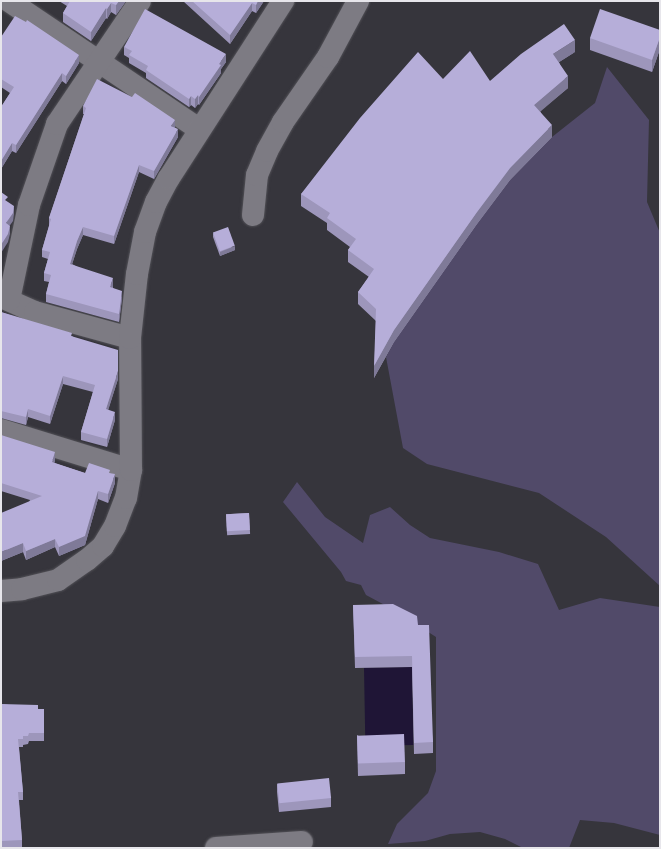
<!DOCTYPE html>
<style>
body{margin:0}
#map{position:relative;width:661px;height:849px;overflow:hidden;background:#36353c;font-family:"Noto Sans",sans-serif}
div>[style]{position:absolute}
.green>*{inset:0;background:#514a69}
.water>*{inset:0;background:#1f1536;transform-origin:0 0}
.roads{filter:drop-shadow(0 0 1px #525157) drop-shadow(0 0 1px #525157)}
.minor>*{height:22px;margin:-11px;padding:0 11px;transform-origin:11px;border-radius:11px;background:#7d7b83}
.wall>*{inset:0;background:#9d96bb;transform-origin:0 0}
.shaded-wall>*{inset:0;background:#7f7a98}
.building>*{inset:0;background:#b6aed9;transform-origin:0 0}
span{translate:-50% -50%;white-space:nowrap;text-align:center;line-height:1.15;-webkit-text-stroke:4px #36353c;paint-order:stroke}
.frame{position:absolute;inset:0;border:2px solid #e7e6eb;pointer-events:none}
</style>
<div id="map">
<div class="green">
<i style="clip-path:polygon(607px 67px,649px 120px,647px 202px,660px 233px,660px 586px,606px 537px,539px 493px,427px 464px,403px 448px,386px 357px,394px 342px,477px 224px,510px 180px,552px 137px,595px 103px)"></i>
<i style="clip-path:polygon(297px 482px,325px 517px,363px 543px,370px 515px,390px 507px,410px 525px,430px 538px,499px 552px,538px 564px,559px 610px,600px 598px,660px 607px,660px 835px,614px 823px,580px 820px,569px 848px,523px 848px,505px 839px,480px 832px,450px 834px,425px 841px,388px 844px,397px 824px,428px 793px,436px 771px,436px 637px,394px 610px,366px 595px,361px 585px,346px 581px,341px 572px,283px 502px)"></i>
</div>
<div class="water">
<i style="left:412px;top:667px;width:78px;height:48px;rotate:89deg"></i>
</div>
<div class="roads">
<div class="minor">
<i style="left:9px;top:1px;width:229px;rotate:34deg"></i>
<i style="left:253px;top:215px;width:40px;rotate:-84.3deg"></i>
<i style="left:257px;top:175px;width:26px;rotate:-67deg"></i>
<i style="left:267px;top:151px;width:33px;rotate:-61deg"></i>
<i style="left:283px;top:122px;width:79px;rotate:-55.3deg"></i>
<i style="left:328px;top:57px;width:64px;rotate:-61.8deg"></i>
<i style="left:1px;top:297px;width:37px;rotate:24deg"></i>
<i style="left:35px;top:312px;width:98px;rotate:15.3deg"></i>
<i style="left:9px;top:300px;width:97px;rotate:-78.1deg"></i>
<i style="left:29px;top:205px;width:86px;rotate:-70.9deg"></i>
<i style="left:57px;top:124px;width:148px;rotate:-56deg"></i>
<i style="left:1px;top:430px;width:136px;rotate:17.1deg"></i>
<i style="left:1px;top:591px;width:21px;rotate:-5deg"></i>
<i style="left:22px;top:589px;width:37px;rotate:-14deg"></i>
<i style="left:58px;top:580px;width:35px;rotate:-35deg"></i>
<i style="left:87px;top:560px;width:21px;rotate:-41deg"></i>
<i style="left:103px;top:546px;width:23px;rotate:-59deg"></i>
<i style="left:115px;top:526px;width:30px;rotate:-69deg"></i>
<i style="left:126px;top:498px;width:28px;rotate:-80deg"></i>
<i style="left:131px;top:470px;width:132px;rotate:-90.4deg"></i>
<i style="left:130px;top:338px;width:64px;rotate:-83.8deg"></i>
<i style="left:137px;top:274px;width:43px;rotate:-79.2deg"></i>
<i style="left:145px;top:232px;width:32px;rotate:-70deg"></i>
<i style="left:156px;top:202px;width:27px;rotate:-62deg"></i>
<i style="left:169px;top:178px;width:211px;rotate:-57.2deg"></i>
<i style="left:216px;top:848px;width:86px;rotate:-4deg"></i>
</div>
</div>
<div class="wall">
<i style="clip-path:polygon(59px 1px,126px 1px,116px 15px,111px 12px,107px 19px,106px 18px,91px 41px,63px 22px,63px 13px,67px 6px)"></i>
<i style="clip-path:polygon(183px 1px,264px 1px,256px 13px,252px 11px,230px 44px)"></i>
<i style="clip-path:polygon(660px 30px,660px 49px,652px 72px,590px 50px,590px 38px)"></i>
<i style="clip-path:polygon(1px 37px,79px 63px,66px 84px,62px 81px,16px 153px,12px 151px,1px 169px,1px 107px,10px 93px,1px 87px)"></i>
<i style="clip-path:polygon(124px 47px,226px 62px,221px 69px,221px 73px,199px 105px,198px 104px,195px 108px,191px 105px,189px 107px,146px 78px,146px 73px,129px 63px,129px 58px,124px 55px)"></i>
<i style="clip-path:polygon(575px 52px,559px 62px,568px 88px,540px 111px,552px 137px,510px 180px,477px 224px,394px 342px,374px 378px,376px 321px,358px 304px,358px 292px,369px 277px,348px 262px,348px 250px,350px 247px,327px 230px,327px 223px,301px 206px,301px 194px,443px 79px,490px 81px)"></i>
<i style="clip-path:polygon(83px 106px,175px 128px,178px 137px,154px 179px,139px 172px,114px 244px,83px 235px,77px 249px,72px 264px,113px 286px,113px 288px,122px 298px,119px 322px,46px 302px,46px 294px,49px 282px,44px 281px,44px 273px,48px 259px,42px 257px,42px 250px,49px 226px,49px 218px,84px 114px,83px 114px)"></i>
<i style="clip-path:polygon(213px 233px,235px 250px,220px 256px,213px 237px)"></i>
<i style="clip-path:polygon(1px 312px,72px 336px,118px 379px,108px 410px,115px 420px,107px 447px,81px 440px,81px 432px,93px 392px,63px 384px,50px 424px,28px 417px,26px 425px,1px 418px)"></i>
<i style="clip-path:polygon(1px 435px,55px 461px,54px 463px,85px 473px,110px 473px,115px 483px,108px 503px,98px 499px,85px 545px,59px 556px,55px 547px,26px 560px,23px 552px,1px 561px,30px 500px,1px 491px)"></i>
<i style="left:249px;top:513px;width:21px;height:23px;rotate:87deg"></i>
<i style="clip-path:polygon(353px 605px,418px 625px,433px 742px,433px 753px,414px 754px,412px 667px,355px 668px)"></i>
<i style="clip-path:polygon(1px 704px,38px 709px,44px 709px,44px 741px,29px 741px,28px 744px,23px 745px,23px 747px,19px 747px,23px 792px,23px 800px,19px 800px,22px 840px,22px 848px,1px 848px)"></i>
<i style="clip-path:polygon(357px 735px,405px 762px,405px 774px,358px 776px)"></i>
<i style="clip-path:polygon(277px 784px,331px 798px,331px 807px,279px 812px,277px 792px)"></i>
</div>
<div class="shaded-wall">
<i style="clip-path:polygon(119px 1px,126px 1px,116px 15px,116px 5px)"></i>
<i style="clip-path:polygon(258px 1px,264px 1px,256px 13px,256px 5px)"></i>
<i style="clip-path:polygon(111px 3px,111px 12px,107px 19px,107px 9px)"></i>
<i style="clip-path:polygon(252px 3px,252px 11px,230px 44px,230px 35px)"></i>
<i style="clip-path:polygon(106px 8px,106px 18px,91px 41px,91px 32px)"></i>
<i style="clip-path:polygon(660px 37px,660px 49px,652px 72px,652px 60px)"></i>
<i style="clip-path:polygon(575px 40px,575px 52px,553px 66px,553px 54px)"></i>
<i style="clip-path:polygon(226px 54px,226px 62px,221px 69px,221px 73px,199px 105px,199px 97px,219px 64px)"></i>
<i style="clip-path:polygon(79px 55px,79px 63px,66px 84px,66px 76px)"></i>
<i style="clip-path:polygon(62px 73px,62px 81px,16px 153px,16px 145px)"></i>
<i style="clip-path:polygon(568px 76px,568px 88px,534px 117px,534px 105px)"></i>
<i style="clip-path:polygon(198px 95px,198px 104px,195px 108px,195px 99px)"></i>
<i style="clip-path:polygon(191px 96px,191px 105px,189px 107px,189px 99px)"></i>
<i style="clip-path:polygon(175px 120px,175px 128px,171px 126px)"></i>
<i style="clip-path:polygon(552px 125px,552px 137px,510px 180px,477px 224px,394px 342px,374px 378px,374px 366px,394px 330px,477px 212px,510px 168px)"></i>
<i style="clip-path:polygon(178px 129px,178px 137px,154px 179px,154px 171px)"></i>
<i style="clip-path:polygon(12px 143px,12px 151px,1px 169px,1px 161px)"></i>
<i style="clip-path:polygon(139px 165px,139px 172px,114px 244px,114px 236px)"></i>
<i style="clip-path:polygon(14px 206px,14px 214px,13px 221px,6px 231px,6px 223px)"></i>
<i style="clip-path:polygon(10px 226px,10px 234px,8px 242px,1px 253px,1px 245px)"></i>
<i style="clip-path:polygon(83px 227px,83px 235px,77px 249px,70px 271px,70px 264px,77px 241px)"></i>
<i style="clip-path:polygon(235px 246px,235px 250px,220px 256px,220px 252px)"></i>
<i style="clip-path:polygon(113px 278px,113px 286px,110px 295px,110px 287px)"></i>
<i style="clip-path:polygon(122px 291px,122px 298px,119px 322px,119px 314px)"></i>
<i style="clip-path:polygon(118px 371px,118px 379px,106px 417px,106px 409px)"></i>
<i style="clip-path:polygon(63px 376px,63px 384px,50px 424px,50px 416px)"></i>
<i style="clip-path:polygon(28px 409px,28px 417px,26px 425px,26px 417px)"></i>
<i style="clip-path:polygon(115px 412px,115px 420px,107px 447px,107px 439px)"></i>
<i style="clip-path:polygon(55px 452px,55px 461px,52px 471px,52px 462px)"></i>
<i style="clip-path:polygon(115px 474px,115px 483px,108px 503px,108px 494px)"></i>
<i style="clip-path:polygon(98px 491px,98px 499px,85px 545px,59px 556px,59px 547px)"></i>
<i style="clip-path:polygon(55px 539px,55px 547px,26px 560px,26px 551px)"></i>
<i style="clip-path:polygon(23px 543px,23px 552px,1px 561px,1px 552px)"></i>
</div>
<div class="building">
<i style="clip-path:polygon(70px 1px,119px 1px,116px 5px,111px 3px,107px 9px,106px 8px,91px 32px,63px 13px)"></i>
<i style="clip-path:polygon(192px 1px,258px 1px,256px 5px,252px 3px,230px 35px)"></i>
<i style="clip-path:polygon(145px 9px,226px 54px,219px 64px,221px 65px,199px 97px,198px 95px,195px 99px,191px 96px,189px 99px,146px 70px,148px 66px,129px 55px,132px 51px,124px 47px)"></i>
<i style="clip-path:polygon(600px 9px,660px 30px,660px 37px,652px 60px,590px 38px)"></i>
<i style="clip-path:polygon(15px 16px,26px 22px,27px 20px,79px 55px,66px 76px,62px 73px,16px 145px,12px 143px,1px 161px,1px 107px,14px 87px,1px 79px,1px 37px)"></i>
<i style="clip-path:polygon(564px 24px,575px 40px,553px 54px,568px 76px,534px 105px,552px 125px,510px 168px,477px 212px,394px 330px,374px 366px,376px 309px,358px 292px,374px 269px,348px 250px,356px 239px,327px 218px,330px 213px,301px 194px,360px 118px,418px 52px,443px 79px,470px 51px,490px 81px,521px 54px)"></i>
<i style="clip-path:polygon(97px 79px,132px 97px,135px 93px,175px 120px,171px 126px,178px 129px,154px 171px,139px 165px,114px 236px,83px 227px,77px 241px,70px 264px,113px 278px,110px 287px,122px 291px,119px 314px,46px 294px,51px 275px,44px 273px,50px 252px,42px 250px,51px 219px,49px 218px,86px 108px,83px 106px)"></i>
<i style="clip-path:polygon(1px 192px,8px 197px,5px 200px,14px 206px,13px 213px,6px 223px,10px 226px,8px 234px,1px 245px)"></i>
<i style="left:228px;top:227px;width:20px;height:16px;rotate:70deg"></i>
<i style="clip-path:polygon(1px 312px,72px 333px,71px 336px,118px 350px,118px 371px,106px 409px,115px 412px,107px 439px,81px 432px,95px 385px,63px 376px,50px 416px,28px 409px,26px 417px,1px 411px)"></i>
<i style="clip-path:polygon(1px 435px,55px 452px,52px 462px,85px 473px,89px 463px,110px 470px,109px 473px,115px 474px,108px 494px,98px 491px,85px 536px,59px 547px,55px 539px,26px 551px,23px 543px,1px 552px,1px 513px,42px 496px,1px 483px)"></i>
<i style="left:249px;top:513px;width:17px;height:23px;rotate:87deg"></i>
<i style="clip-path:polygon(393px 604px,417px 616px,418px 625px,429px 625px,433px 742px,414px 743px,412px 656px,355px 657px,353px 605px)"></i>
<i style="clip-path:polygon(1px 704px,38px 705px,38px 709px,44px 709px,44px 733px,29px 733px,28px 736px,23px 736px,23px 739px,18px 739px,23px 792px,18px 792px,22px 840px,1px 841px)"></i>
<i style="left:404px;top:734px;width:28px;height:47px;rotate:88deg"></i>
<i style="left:329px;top:778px;width:20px;height:52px;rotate:84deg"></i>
</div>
<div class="frame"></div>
</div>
